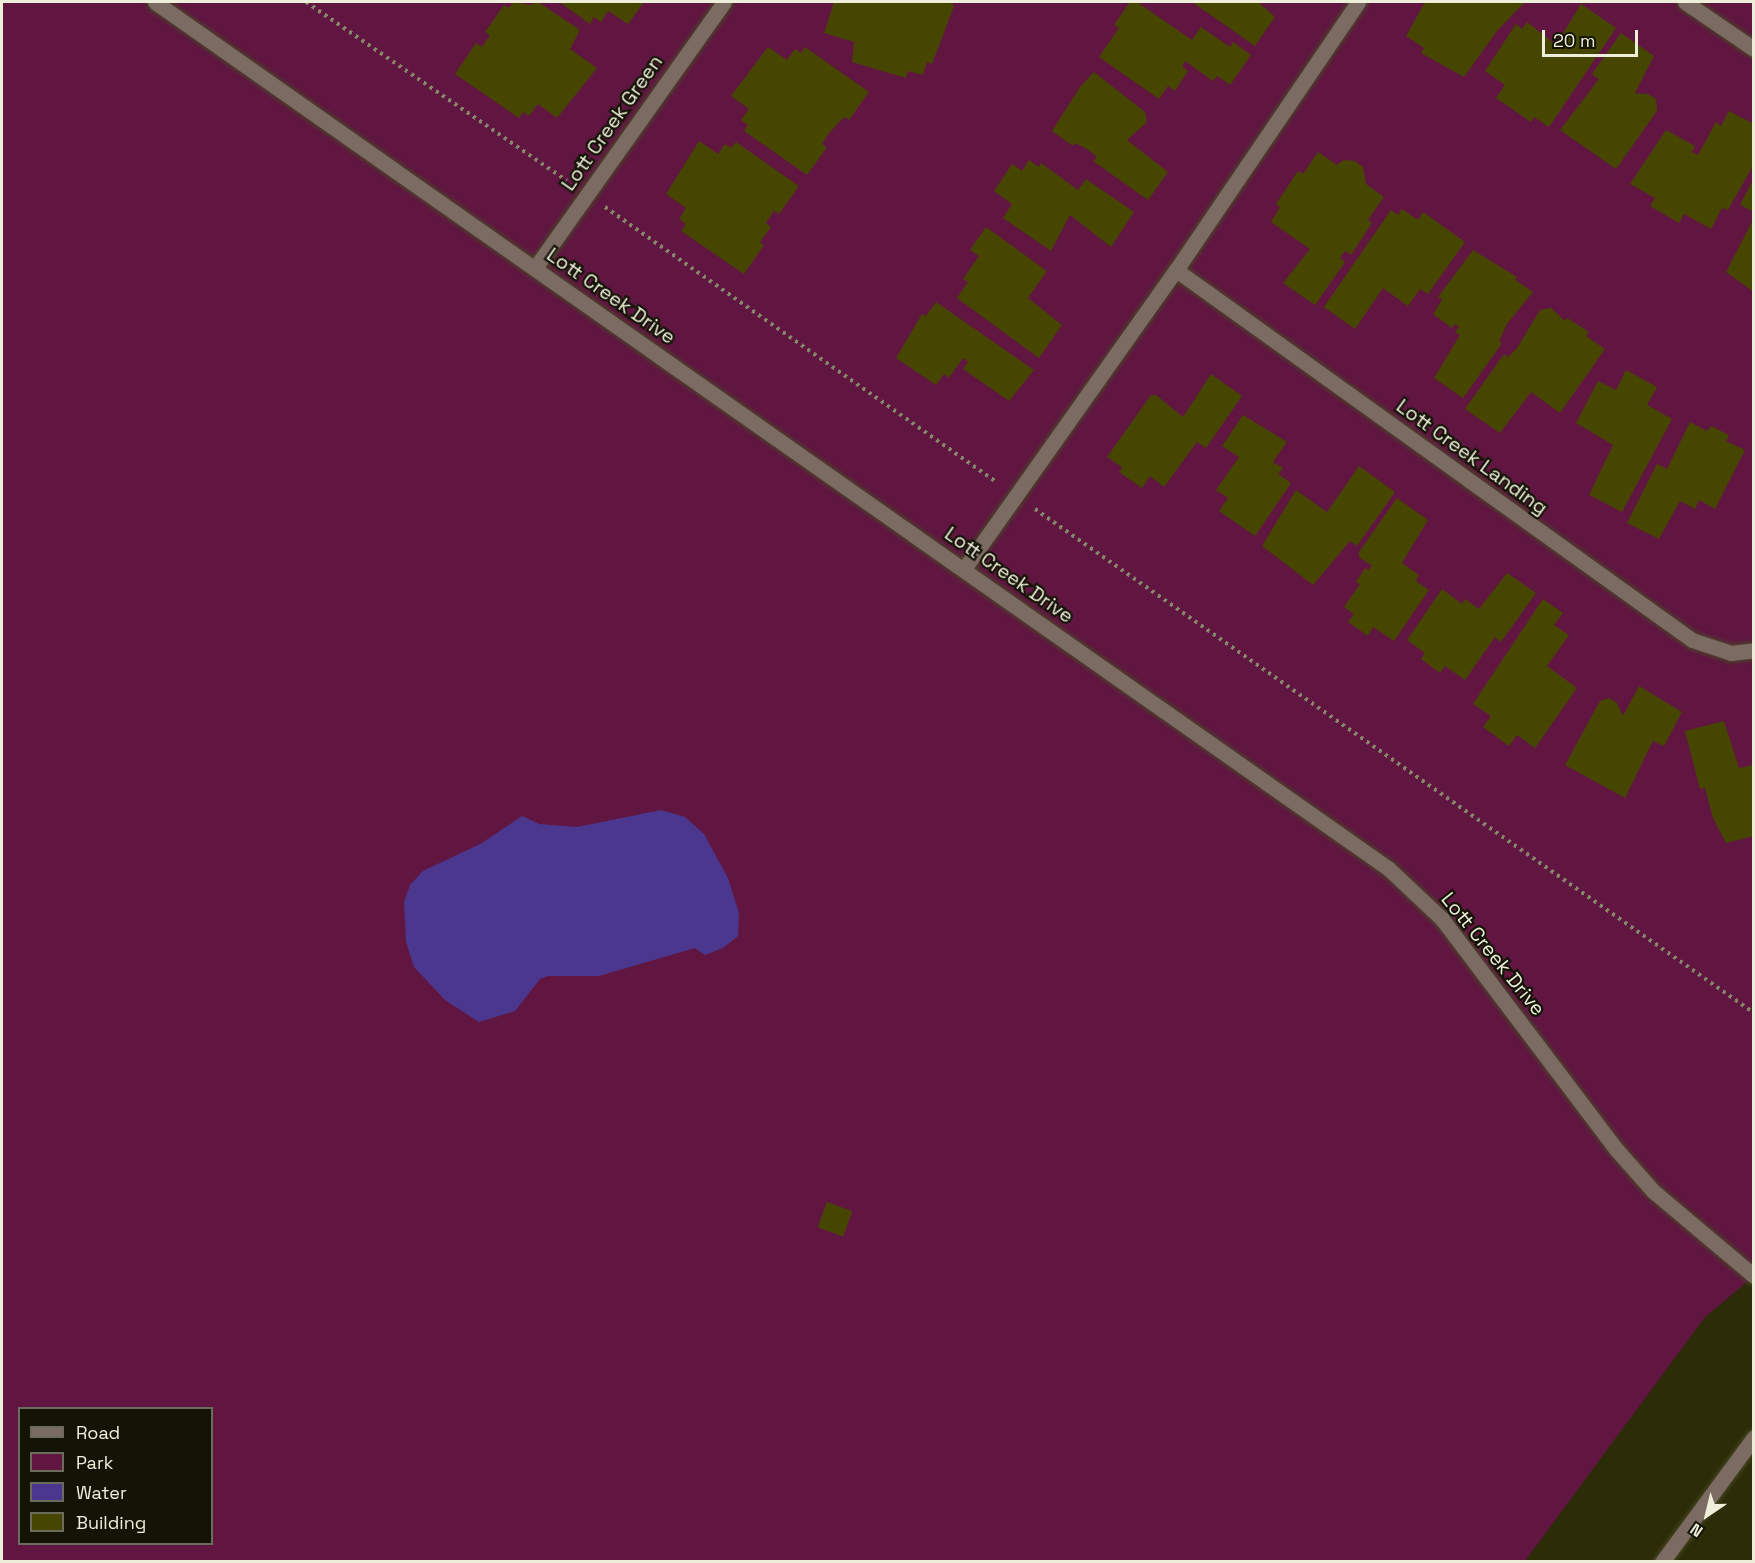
<!DOCTYPE html>
<style>
body{margin:0}
#map{position:relative;width:1755px;height:1563px;overflow:hidden;background:#2d2c08;font-family:"Space Grotesk",sans-serif}
div>[style]{position:absolute}
.green>*{inset:0;background:#601641}
.water>*{inset:0;background:#4b378e}
.building>*{inset:0;background:#464600;transform-origin:0 0}
.path>*{height:4px;margin-top:-2px;transform-origin:0;background:repeating-linear-gradient(90deg,#868669 0 3px,transparent 0 7.5px)}
.roads{filter:drop-shadow(0 0 2px #484726) drop-shadow(0 0 2px #484726)}
.minor>*{height:15px;margin:-7.5px;padding:0 7.5px;transform-origin:7.5px;border-radius:7.5px;background:#7b6b62}
.tertiary>*{height:15px;margin:-7.5px;padding:0 7.5px;transform-origin:7.5px;border-radius:7.5px;background:#7b6b62}
span{translate:-50% -50%;white-space:nowrap;text-align:center;line-height:1.15;-webkit-text-stroke:4.5px #141406;paint-order:stroke}
.street-label{font-size:20px;color:#eeefdb}
.frame{position:absolute;inset:0;border:3px solid #eeefdb;pointer-events:none}
.legend{position:absolute;left:18px;top:1407px;width:195px;height:138px;box-sizing:border-box;background:#141406;border:2px solid #6b6c5b;margin:0;padding:8px 10px;list-style:none;font-size:18px;color:#eeefdb}
.legend li{display:flex;align-items:center;gap:12px;height:30px}
.legend b{width:30px;border:2px solid #6b6c5b}
.north{position:absolute;left:1677px;top:1485px;width:60px;height:60px;-webkit-text-stroke:4px #141406;paint-order:stroke;rotate:215deg;font-size:16px;font-weight:700;line-height:24px;text-align:center;color:#eeefdb}
.north::after{content:'';display:block;margin:auto;width:21px;height:27px;background:#eeefdb;clip-path:polygon(50% 0,100% 100%,50% 72%,0 100%)}
.scale{position:absolute;left:1542px;top:30px;width:96px;height:27px;box-sizing:border-box;border:3px solid #eeefdb;border-top:0;padding-left:8px;font-size:18px;line-height:21px;white-space:nowrap;color:#eeefdb;-webkit-text-stroke:4px #141406;paint-order:stroke}
</style>
<div id="map">
<div class="green">
<i style="clip-path:polygon(evenodd,2px 2px,1753px 2px,1753px 1277px,1705px 1317px,1525px 1561px,2px 1562px,2px 2px,20px 1408px,212px 1408px,212px 1544px,20px 1544px,20px 1408px)"></i>
</div>
<div class="water">
<i style="clip-path:polygon(661px 810px,685px 817px,704px 834px,728px 878px,739px 913px,738px 936px,723px 948px,705px 955px,695px 948px,599px 976px,548px 976px,540px 979px,515px 1011px,479px 1022px,445px 1000px,414px 967px,406px 942px,404px 902px,410px 885px,423px 871px,482px 843px,522px 816px,539px 824px,577px 827px)"></i>
</div>
<div class="building">
<i style="clip-path:polygon(513px 2px,530px 5px,538px 2px,580px 30px,570px 49px,597px 68px,557px 118px,538px 104px,529px 116px,523px 112px,519px 118px,455px 74px,476px 43px,482px 47px,490px 35px,485px 32px,504px 5px,509px 8px)"></i>
<i style="clip-path:polygon(559px 2px,644px 2px,628px 24px,608px 11px,601px 22px,594px 17px,590px 24px)"></i>
<i style="clip-path:polygon(834px 2px,951px 2px,954px 6px,932px 64px,927px 62px,923px 75px,908px 71px,906px 78px,852px 62px,854px 42px,824px 33px)"></i>
<i style="clip-path:polygon(1130px 2px,1137px 2px,1192px 40px,1201px 27px,1230px 47px,1233px 42px,1251px 55px,1230px 85px,1217px 76px,1213px 81px,1185px 61px,1182px 66px,1188px 71px,1175px 91px,1168px 86px,1159px 99px,1099px 57px,1119px 28px,1114px 25px)"></i>
<i style="clip-path:polygon(1192px 2px,1258px 2px,1275px 17px,1255px 46px)"></i>
<i style="clip-path:polygon(1425px 2px,1525px 2px,1497px 31px,1464px 77px,1421px 53px,1424px 48px,1406px 36px)"></i>
<i style="clip-path:polygon(1581px 4px,1616px 28px,1549px 127px,1534px 117px,1531px 122px,1496px 98px,1505px 85px,1485px 71px,1516px 24px,1522px 29px,1527px 22px,1556px 45px)"></i>
<i style="clip-path:polygon(1621px 33px,1654px 56px,1635px 93px,1648px 94px,1656px 99px,1657px 111px,1616px 169px,1560px 130px,1599px 79px,1592px 74px)"></i>
<i style="clip-path:polygon(768px 47px,787px 60px,795px 49px,801px 53px,805px 47px,869px 92px,849px 120px,844px 117px,830px 132px,822px 144px,827px 147px,807px 175px,744px 131px,748px 125px,741px 120px,749px 109px,731px 96px)"></i>
<i style="clip-path:polygon(1094px 72px,1145px 112px,1147px 122px,1127px 140px,1168px 172px,1148px 200px,1093px 161px,1097px 157px,1087px 149px,1075px 143px,1073px 146px,1052px 131px,1080px 87px)"></i>
<i style="clip-path:polygon(1729px 111px,1754px 124px,1754px 164px,1728px 210px,1722px 208px,1711px 229px,1684px 214px,1679px 223px,1650px 206px,1655px 198px,1630px 184px,1666px 130px,1695px 146px,1692px 152px,1698px 155px,1716px 122px,1721px 126px)"></i>
<i style="clip-path:polygon(699px 141px,718px 154px,725px 144px,731px 148px,736px 142px,799px 186px,779px 214px,774px 211px,766px 223px,771px 227px,760px 242px,764px 245px,744px 274px,681px 231px,686px 224px,679px 219px,686px 208px,666px 194px)"></i>
<i style="clip-path:polygon(1318px 152px,1337px 165px,1344px 160px,1355px 161px,1363px 167px,1366px 184px,1384px 197px,1368px 220px,1372px 223px,1351px 255px,1345px 251px,1340px 258px,1345px 262px,1315px 305px,1283px 283px,1310px 249px,1271px 222px,1280px 207px,1276px 204px,1298px 171px,1303px 174px)"></i>
<i style="clip-path:polygon(1029px 160px,1039px 167px,1041px 163px,1078px 190px,1086px 179px,1134px 212px,1111px 247px,1070px 215px,1051px 251px,1003px 218px,1012px 204px,994px 191px,1012px 164px,1022px 171px)"></i>
<i style="clip-path:polygon(1754px 178px,1754px 212px,1740px 205px)"></i>
<i style="clip-path:polygon(1402px 209px,1418px 220px,1423px 212px,1465px 242px,1428px 294px,1420px 289px,1408px 306px,1383px 288px,1355px 329px,1324px 307px,1391px 210px,1398px 215px)"></i>
<i style="clip-path:polygon(1754px 218px,1754px 292px,1726px 272px)"></i>
<i style="clip-path:polygon(986px 227px,1047px 271px,1028px 298px,1062px 325px,1039px 358px,957px 298px,968px 282px,963px 279px,979px 256px,970px 250px)"></i>
<i style="clip-path:polygon(1473px 250px,1517px 277px,1515px 280px,1533px 292px,1507px 324px,1499px 341px,1502px 343px,1463px 398px,1434px 378px,1460px 335px,1455px 332px,1459px 327px,1455px 324px,1452px 328px,1433px 314px,1442px 300px,1438px 297px)"></i>
<i style="clip-path:polygon(936px 302px,1034px 370px,1009px 401px,963px 369px,968px 362px,963px 358px,949px 378px,944px 374px,936px 385px,896px 358px,922px 314px,926px 316px)"></i>
<i style="clip-path:polygon(1551px 308px,1565px 321px,1567px 318px,1589px 332px,1586px 336px,1605px 349px,1560px 413px,1531px 392px,1500px 433px,1465px 409px,1504px 354px,1508px 357px,1517px 348px,1540px 310px)"></i>
<i style="clip-path:polygon(1626px 370px,1657px 387px,1647px 405px,1672px 419px,1622px 512px,1589px 495px,1613px 445px,1576px 423px,1598px 381px,1616px 390px)"></i>
<i style="clip-path:polygon(1211px 374px,1242px 396px,1206px 448px,1197px 442px,1164px 487px,1150px 476px,1142px 488px,1119px 472px,1122px 467px,1107px 457px,1151px 395px,1156px 395px,1183px 417px)"></i>
<i style="clip-path:polygon(1243px 415px,1287px 442px,1273px 462px,1283px 468px,1278px 474px,1291px 483px,1255px 536px,1219px 511px,1228px 498px,1216px 490px,1239px 457px,1222px 446px)"></i>
<i style="clip-path:polygon(1690px 422px,1707px 431px,1711px 426px,1729px 435px,1726px 441px,1745px 450px,1715px 509px,1699px 500px,1695px 509px,1680px 501px,1659px 539px,1627px 523px,1657px 464px,1667px 469px)"></i>
<i style="clip-path:polygon(1359px 466px,1395px 492px,1357px 546px,1350px 541px,1313px 585px,1262px 546px,1296px 490px,1327px 512px)"></i>
<i style="clip-path:polygon(1397px 498px,1428px 520px,1402px 563px,1419px 575px,1416px 581px,1429px 590px,1394px 641px,1373px 627px,1368px 636px,1348px 622px,1354px 614px,1344px 607px,1360px 584px,1356px 582px,1365px 568px,1368px 570px,1372px 566px,1359px 557px,1359px 552px)"></i>
<i style="clip-path:polygon(1507px 573px,1536px 593px,1501px 642px,1495px 637px,1465px 680px,1445px 666px,1440px 673px,1421px 659px,1425px 653px,1407px 640px,1442px 589px,1462px 604px,1465px 599px,1479px 609px)"></i>
<i style="clip-path:polygon(1543px 599px,1563px 613px,1554px 625px,1569px 635px,1547px 666px,1577px 688px,1535px 748px,1517px 735px,1509px 746px,1483px 727px,1491px 716px,1473px 704px)"></i>
<i style="clip-path:polygon(1639px 686px,1682px 712px,1664px 746px,1653px 741px,1625px 798px,1565px 765px,1600px 701px,1609px 698px,1617px 703px,1623px 716px)"></i>
<i style="clip-path:polygon(1724px 721px,1739px 768px,1754px 765px,1754px 836px,1726px 843px,1713px 818px,1705px 788px,1700px 789px,1685px 731px)"></i>
<i style="left:827px;top:1202px;width:27px;height:27px;rotate:20deg"></i>
</div>
<div class="path">
<i style="left:306px;top:2px;width:316px;rotate:34.4deg"></i>
<i style="left:605px;top:207px;width:479px;rotate:35.1deg"></i>
<i style="left:1035px;top:509px;width:878px;rotate:35.03deg"></i>
</div>
<div class="roads">
<div class="minor">
<i style="left:155px;top:2px;width:1508px;rotate:35.09deg"></i>
<i style="left:1389px;top:869px;width:73px;rotate:43.3deg"></i>
<i style="left:1442px;top:919px;width:288px;rotate:52.9deg"></i>
<i style="left:1616px;top:1149px;width:56px;rotate:48.6deg"></i>
<i style="left:1653px;top:1191px;width:132px;rotate:40.1deg"></i>
<i style="left:1685px;top:2px;width:83px;rotate:34.3deg"></i>
<i style="left:535px;top:268px;width:326px;rotate:-54.6deg"></i>
<i style="left:1176px;top:270px;width:635px;rotate:35.64deg"></i>
<i style="left:1692px;top:640px;width:41px;rotate:18.4deg"></i>
<i style="left:1731px;top:653px;width:23px;rotate:-7deg"></i>
<i style="left:964px;top:569px;width:367px;rotate:-54.7deg"></i>
<i style="left:1176px;top:270px;width:324px;rotate:-55.8deg"></i>
</div>
<div class="tertiary">
<i style="left:1662px;top:1562px;width:155px;rotate:-53.6deg"></i>
</div>
</div>
<div class="street-label">
<span style="left:612px;top:123px;rotate:-55deg">Lott Creek Green</span>
<span style="left:611px;top:296px;rotate:35deg">Lott Creek Drive</span>
<span style="left:1472px;top:457px;rotate:36deg">Lott Creek Landing</span>
<span style="left:1009px;top:575px;rotate:35deg">Lott Creek Drive</span>
<span style="left:1493px;top:954px;rotate:51deg">Lott Creek Drive</span>
</div>
<div class="frame"></div>
<ul class="legend">
<li><b style="height:8px;background:#7b6b62"></b>Road</li>
<li><b style="height:16px;background:#601641"></b>Park</li>
<li><b style="height:16px;background:#4b378e"></b>Water</li>
<li><b style="height:16px;background:#464600"></b>Building</li>
</ul>
<div class="north">N</div>
<div class="scale">20 m</div>
</div>
